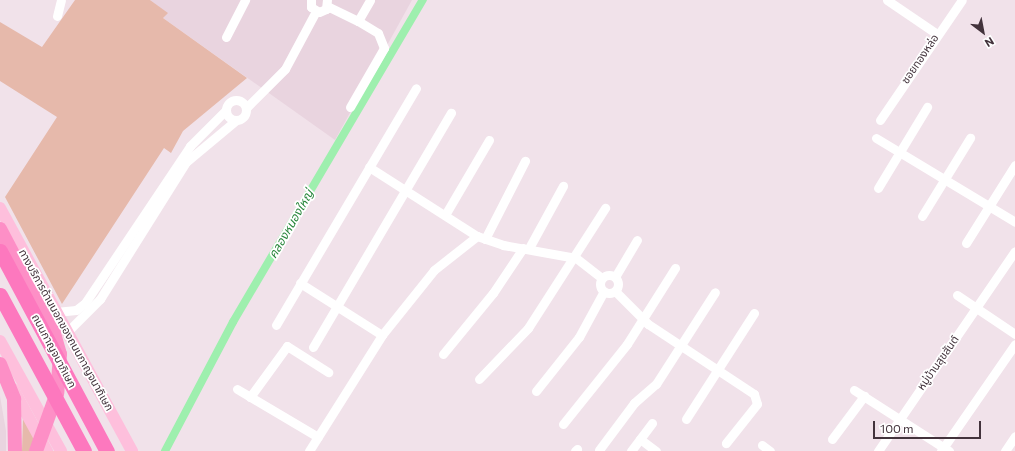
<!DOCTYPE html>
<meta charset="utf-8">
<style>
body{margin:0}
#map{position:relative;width:1015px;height:451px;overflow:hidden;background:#f1e2ea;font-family:Commissioner,"Noto Sans Thai",sans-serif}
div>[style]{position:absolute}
.residential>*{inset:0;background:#e9d4df}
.green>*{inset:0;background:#e6b9ab}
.canal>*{height:8px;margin:-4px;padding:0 4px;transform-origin:4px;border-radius:4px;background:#9eefae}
.minor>*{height:9px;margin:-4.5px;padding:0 4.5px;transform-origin:4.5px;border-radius:4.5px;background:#fff}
.minor>.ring{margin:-4.5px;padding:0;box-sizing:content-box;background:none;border:9px solid #fff;border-radius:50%}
.secondary>*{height:12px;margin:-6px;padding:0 6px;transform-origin:6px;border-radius:6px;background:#febfdc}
.primary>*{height:14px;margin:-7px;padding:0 7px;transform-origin:7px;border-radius:7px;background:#fd8fc6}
.trunk>*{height:15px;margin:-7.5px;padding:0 7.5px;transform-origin:7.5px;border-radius:7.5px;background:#fd78be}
span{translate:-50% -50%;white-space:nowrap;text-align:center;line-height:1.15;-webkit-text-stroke:3.5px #fff;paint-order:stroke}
.street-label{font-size:11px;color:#43333c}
.water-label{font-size:12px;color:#27863b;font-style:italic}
.north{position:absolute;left:963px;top:12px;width:40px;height:40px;-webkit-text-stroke:3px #fff;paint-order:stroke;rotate:148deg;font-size:11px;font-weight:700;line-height:16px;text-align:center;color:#43333c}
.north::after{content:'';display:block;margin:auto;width:14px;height:18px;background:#43333c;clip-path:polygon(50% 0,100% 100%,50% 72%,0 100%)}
.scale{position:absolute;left:873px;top:421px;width:108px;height:18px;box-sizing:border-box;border:2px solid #43333c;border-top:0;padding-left:5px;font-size:12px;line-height:14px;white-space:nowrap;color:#43333c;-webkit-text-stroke:3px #fff;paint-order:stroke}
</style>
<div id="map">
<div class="residential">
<i style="clip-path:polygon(150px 0,412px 0,335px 140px,163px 18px,167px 13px)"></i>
<i style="clip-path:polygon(0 396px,6px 431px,6px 451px,0 451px)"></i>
</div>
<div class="green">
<i style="clip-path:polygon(75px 0,150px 0,168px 13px,163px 18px,247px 78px,183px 131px,171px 153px,164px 148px,62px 304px,5px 197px,57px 117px,0 81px,0 22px,42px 47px)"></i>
<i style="clip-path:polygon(23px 416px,41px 451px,22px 451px)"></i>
</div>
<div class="canal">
<i style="left:165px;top:451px;width:146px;rotate:-62.2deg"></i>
<i style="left:233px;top:322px;width:374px;rotate:-59.5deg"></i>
</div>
<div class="minor">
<i style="left:311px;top:0;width:7px;rotate:90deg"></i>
<i style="left:311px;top:7px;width:9px;rotate:32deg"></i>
<i style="left:319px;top:12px;width:8px;rotate:-23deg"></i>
<i style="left:326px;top:9px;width:9px;rotate:-84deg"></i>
<i style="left:887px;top:0;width:60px;rotate:34.2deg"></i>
<i style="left:327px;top:6px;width:34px;rotate:26deg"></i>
<i style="left:358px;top:21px;width:24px;rotate:-60deg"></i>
<i style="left:57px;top:16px;width:16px;rotate:-76deg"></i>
<i style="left:226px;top:37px;width:42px;rotate:-62.8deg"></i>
<i class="ring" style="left:226px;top:100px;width:11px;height:11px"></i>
<i style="left:350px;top:107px;width:68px;rotate:-60deg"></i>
<i style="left:384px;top:48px;width:16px;rotate:-112deg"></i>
<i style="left:378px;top:33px;width:23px;rotate:-149deg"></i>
<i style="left:246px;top:108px;width:55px;rotate:-45deg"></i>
<i style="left:285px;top:69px;width:66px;rotate:-61.9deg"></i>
<i style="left:880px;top:120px;width:145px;rotate:-55.7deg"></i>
<i style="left:876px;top:138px;width:162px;rotate:31.1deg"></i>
<i style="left:369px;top:167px;width:128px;rotate:32.6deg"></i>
<i style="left:878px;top:188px;width:95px;rotate:-58.8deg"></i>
<i style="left:445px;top:215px;width:87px;rotate:-59.6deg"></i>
<i style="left:922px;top:216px;width:92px;rotate:-58.4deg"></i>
<i style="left:485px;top:239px;width:88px;rotate:-62.9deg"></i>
<i style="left:966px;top:243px;width:92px;rotate:-57.9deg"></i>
<i style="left:529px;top:248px;width:71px;rotate:-61.3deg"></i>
<i class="ring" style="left:600px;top:275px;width:9px;height:9px"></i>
<i style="left:615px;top:277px;width:43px;rotate:-59.3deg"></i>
<i style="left:300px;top:283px;width:97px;rotate:32.4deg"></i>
<i style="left:615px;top:291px;width:47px;rotate:45deg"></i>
<i style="left:648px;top:324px;width:127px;rotate:33.4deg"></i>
<i style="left:754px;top:394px;width:10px;rotate:73deg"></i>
<i style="left:757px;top:404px;width:50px;rotate:128.5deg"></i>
<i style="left:957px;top:295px;width:70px;rotate:33.9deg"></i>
<i style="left:56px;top:312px;width:20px;rotate:-6deg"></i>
<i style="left:76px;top:310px;width:11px;rotate:-38deg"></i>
<i style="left:85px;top:303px;width:189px;rotate:-56.2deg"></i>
<i style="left:190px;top:146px;width:51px;rotate:-45deg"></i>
<i style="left:276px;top:325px;width:275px;rotate:-59.4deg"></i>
<i style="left:67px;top:332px;width:47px;rotate:-45deg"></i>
<i style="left:100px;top:299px;width:162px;rotate:-57.9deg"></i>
<i style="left:186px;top:162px;width:64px;rotate:-39.9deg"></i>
<i style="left:313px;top:347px;width:272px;rotate:-59.5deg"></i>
<i style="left:443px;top:354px;width:79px;rotate:-50.7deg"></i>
<i style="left:493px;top:293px;width:54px;rotate:-56.3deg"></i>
<i style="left:479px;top:379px;width:71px;rotate:-46.1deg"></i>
<i style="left:528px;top:328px;width:143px;rotate:-57.3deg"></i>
<i style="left:237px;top:389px;width:94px;rotate:30.7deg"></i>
<i style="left:854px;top:390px;width:113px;rotate:32.7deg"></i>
<i style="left:536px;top:391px;width:69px;rotate:-51.5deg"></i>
<i style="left:579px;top:337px;width:52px;rotate:-61.5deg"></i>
<i style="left:250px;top:397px;width:63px;rotate:-54deg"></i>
<i style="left:287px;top:346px;width:49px;rotate:32.4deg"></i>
<i style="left:686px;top:419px;width:126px;rotate:-57.3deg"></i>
<i style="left:563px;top:424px;width:102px;rotate:-51.3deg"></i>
<i style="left:627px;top:344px;width:90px;rotate:-57.7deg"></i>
<i style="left:640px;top:439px;width:20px;rotate:37deg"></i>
<i style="left:832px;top:439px;width:54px;rotate:-53.3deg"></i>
<i style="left:762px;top:445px;width:10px;rotate:37deg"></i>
<i style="left:599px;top:450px;width:59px;rotate:-53.3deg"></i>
<i style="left:634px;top:403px;width:29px;rotate:-41deg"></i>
<i style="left:656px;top:384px;width:109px;rotate:-57.3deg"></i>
<i style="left:309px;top:451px;width:137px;rotate:-57.8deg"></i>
<i style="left:382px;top:335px;width:83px;rotate:-51.3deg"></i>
<i style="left:434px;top:270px;width:55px;rotate:-38.3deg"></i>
<i style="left:477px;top:236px;width:28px;rotate:19deg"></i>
<i style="left:503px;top:245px;width:74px;rotate:10.1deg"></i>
<i style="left:576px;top:258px;width:33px;rotate:38deg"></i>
<i style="left:575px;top:451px;width:3px;rotate:-45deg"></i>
<i style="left:631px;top:451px;width:35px;rotate:-53deg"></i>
<i style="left:878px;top:451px;width:242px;rotate:-55.6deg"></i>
<i style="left:941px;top:451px;width:130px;rotate:-55.3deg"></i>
<i style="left:1005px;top:451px;width:18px;rotate:-56deg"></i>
</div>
<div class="secondary">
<i style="left:0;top:208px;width:277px;rotate:61.5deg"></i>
<i style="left:0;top:341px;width:126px;rotate:61deg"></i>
<i style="left:13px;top:389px;width:71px;rotate:61.3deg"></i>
</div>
<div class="primary">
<i style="left:0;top:229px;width:114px;rotate:62.3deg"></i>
<i style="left:53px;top:330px;width:25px;rotate:74deg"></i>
<i style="left:60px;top:354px;width:39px;rotate:94deg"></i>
<i style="left:57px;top:393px;width:62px;rotate:109.9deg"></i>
<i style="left:0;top:364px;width:38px;rotate:68deg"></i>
<i style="left:14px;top:399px;width:52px;rotate:88.9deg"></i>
</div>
<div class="trunk">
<i style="left:0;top:251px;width:227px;rotate:61.9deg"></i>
<i style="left:0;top:295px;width:177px;rotate:61.7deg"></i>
</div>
<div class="street-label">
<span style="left:920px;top:59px;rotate:-56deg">ซอยทองหล่อ</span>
<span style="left:66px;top:330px;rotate:61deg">ทางบริการด้านนอกของถนนกาญจนาภิเษก</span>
<span style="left:54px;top:351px;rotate:62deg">ถนนกาญจนาภิเษก</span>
<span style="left:938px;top:363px;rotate:-55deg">หมู่บ้านสุขสันต์</span>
</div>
<div class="water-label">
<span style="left:291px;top:224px;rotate:-60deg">คลองหนองใหญ่</span>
</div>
<div class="north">N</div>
<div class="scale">100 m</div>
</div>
